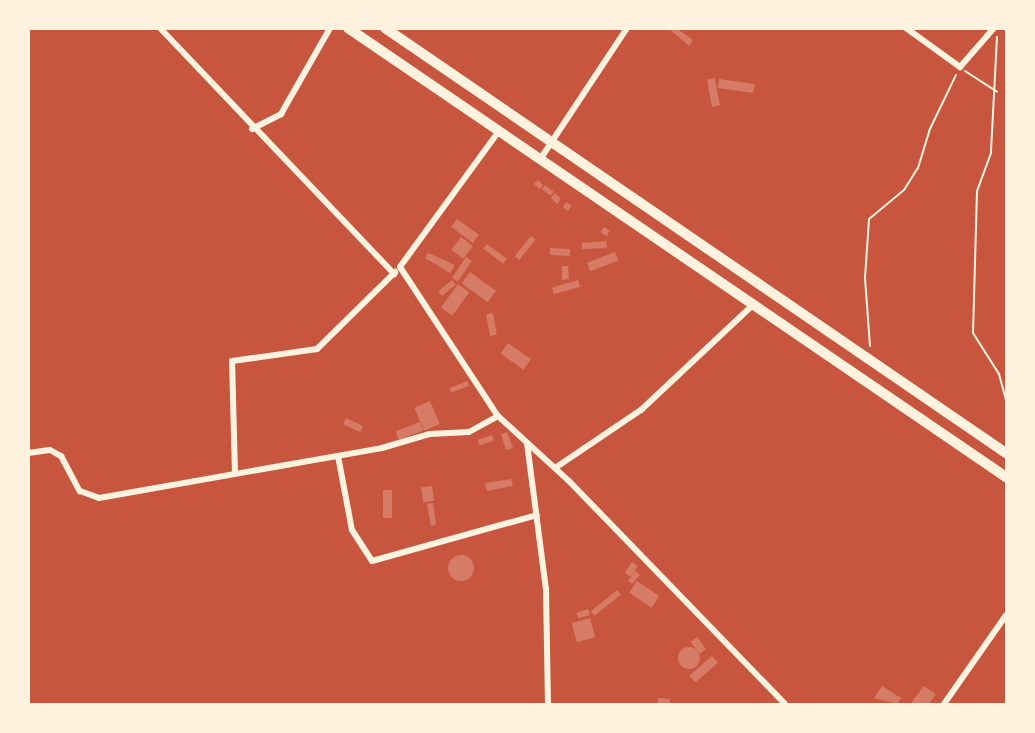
<!DOCTYPE html>
<style>
body{margin:0}
#map{position:relative;width:1035px;height:733px;overflow:hidden;background:#c8553d;font-family:"Roboto Serif",serif}
div>[style]{position:absolute}
.building>*{inset:0;background:#d67c66;transform-origin:0 0}
.round{border-radius:50%}
.path>*{height:2px;margin:-1px;padding:0 1px;transform-origin:1px;border-radius:1px;background:#fff3e0}
.minor>*{height:6px;margin:-3px;padding:0 3px;transform-origin:3px;border-radius:3px;background:#fff3e0}
.trunk>*{height:10px;margin:-5px;padding:0 5px;transform-origin:5px;border-radius:5px;background:#fff3e0}
span{translate:-50% -50%;white-space:nowrap;text-align:center;line-height:1.15;-webkit-text-stroke:6px #fff3e0;paint-order:stroke}
.frame{position:absolute;inset:0;border:30px solid #fff3e0;pointer-events:none}
</style>
<div id="map">
<div class="building">
<i style="clip-path:polygon(668px 28px,676px 28px,693px 40px,689px 46px)"></i>
<i style="left:715px;top:78px;width:28px;height:8px;rotate:80deg"></i>
<i style="left:719px;top:79px;width:36px;height:9px;rotate:8deg"></i>
<i style="clip-path:polygon(538px 180px,543px 185px,540px 189px,534px 184px)"></i>
<i style="left:545px;top:185px;width:11px;height:5px;rotate:38deg"></i>
<i style="clip-path:polygon(555px 193px,561px 199px,557px 204px,551px 198px)"></i>
<i style="clip-path:polygon(566px 202px,572px 206px,568px 211px,563px 207px)"></i>
<i style="left:457px;top:219px;width:27px;height:10px;rotate:36deg"></i>
<i style="left:604px;top:227px;width:7px;height:6px;rotate:34deg"></i>
<i style="left:531px;top:236px;width:6px;height:26px;rotate:39deg"></i>
<i style="left:461px;top:237px;width:15px;height:16px;rotate:37deg"></i>
<i style="clip-path:polygon(606px 241px,607px 248px,582px 249px,582px 243px)"></i>
<i style="left:487px;top:244px;width:25px;height:6px;rotate:37deg"></i>
<i style="left:550px;top:248px;width:20px;height:7px;rotate:3deg"></i>
<i style="left:615px;top:252px;width:9px;height:30px;rotate:69deg"></i>
<i style="clip-path:polygon(428px 253px,455px 265px,450px 273px,425px 258px)"></i>
<i style="left:466px;top:257px;width:7px;height:25px;rotate:34deg"></i>
<i style="clip-path:polygon(562px 266px,568px 266px,569px 279px,562px 280px)"></i>
<i style="left:470px;top:272px;width:32px;height:14px;rotate:36deg"></i>
<i style="left:452px;top:280px;width:6px;height:18px;rotate:51deg"></i>
<i style="left:578px;top:280px;width:7px;height:27px;rotate:74deg"></i>
<i style="left:458px;top:284px;width:14px;height:29px;rotate:36deg"></i>
<i style="left:493px;top:313px;width:22px;height:7px;rotate:80deg"></i>
<i style="left:508px;top:343px;width:28px;height:13px;rotate:35deg"></i>
<i style="left:467px;top:381px;width:5px;height:19px;rotate:68deg"></i>
<i style="left:430px;top:401px;width:25px;height:17px;rotate:67deg"></i>
<i style="left:346px;top:418px;width:19px;height:7px;rotate:25deg"></i>
<i style="left:420px;top:422px;width:9px;height:26px;rotate:69deg"></i>
<i style="clip-path:polygon(507px 432px,513px 448px,506px 450px,501px 434px)"></i>
<i style="left:492px;top:435px;width:6px;height:15px;rotate:72deg"></i>
<i style="clip-path:polygon(511px 479px,513px 486px,487px 491px,485px 483px)"></i>
<i style="left:432px;top:486px;width:15px;height:11px;rotate:82deg"></i>
<i style="left:383px;top:490px;width:9px;height:28px"></i>
<i style="clip-path:polygon(433px 503px,436px 525px,431px 526px,427px 504px)"></i>
<i class="round" style="left:448px;top:555px;width:26px;height:26px"></i>
<i style="left:632px;top:562px;width:7px;height:13px;rotate:34deg"></i>
<i style="clip-path:polygon(635px 571px,640px 575px,632px 584px,628px 581px)"></i>
<i style="left:637px;top:581px;width:27px;height:14px;rotate:34deg"></i>
<i style="left:617px;top:590px;width:6px;height:34px;rotate:51deg"></i>
<i style="left:588px;top:609px;width:6px;height:12px;rotate:72deg"></i>
<i style="left:590px;top:618px;width:20px;height:19px;rotate:75deg"></i>
<i style="left:697px;top:637px;width:15px;height:8px;rotate:53deg"></i>
<i class="round" style="left:678px;top:647px;width:22px;height:22px"></i>
<i style="left:712px;top:656px;width:9px;height:30px;rotate:49deg"></i>
<i style="clip-path:polygon(882px 686px,901px 698px,897px 704px,874px 698px)"></i>
<i style="clip-path:polygon(924px 686px,936px 694px,929px 704px,910px 704px)"></i>
<i style="clip-path:polygon(658px 698px,670px 699px,670px 704px,658px 704px)"></i>
</div>
<div class="path">
<i style="left:997px;top:37px;width:116px;rotate:93deg"></i>
<i style="left:991px;top:153px;width:40px;rotate:110.2deg"></i>
<i style="left:977px;top:191px;width:142px;rotate:91.6deg"></i>
<i style="left:973px;top:333px;width:49px;rotate:57.6deg"></i>
<i style="left:999px;top:374px;width:28px;rotate:75deg"></i>
<i style="left:965px;top:71px;width:38px;rotate:33deg"></i>
<i style="left:870px;top:346px;width:68px;rotate:-94.2deg"></i>
<i style="left:865px;top:278px;width:59px;rotate:-86.1deg"></i>
<i style="left:869px;top:219px;width:45px;rotate:-39.6deg"></i>
<i style="left:904px;top:190px;width:26px;rotate:-58deg"></i>
<i style="left:918px;top:168px;width:39px;rotate:-73deg"></i>
<i style="left:929px;top:131px;width:62px;rotate:-64.3deg"></i>
</div>
<div class="minor">
<i style="left:160px;top:28px;width:340px;rotate:46.4deg"></i>
<i style="left:906px;top:28px;width:67px;rotate:35.8deg"></i>
<i style="left:960px;top:67px;width:52px;rotate:-48.9deg"></i>
<i style="left:252px;top:129px;width:33px;rotate:-27deg"></i>
<i style="left:281px;top:114px;width:99px;rotate:-60.3deg"></i>
<i style="left:499px;top:131px;width:168px;rotate:126.1deg"></i>
<i style="left:400px;top:267px;width:178px;rotate:56.7deg"></i>
<i style="left:498px;top:416px;width:96px;rotate:42.5deg"></i>
<i style="left:569px;top:481px;width:310px;rotate:45.9deg"></i>
<i style="left:541px;top:158px;width:156px;rotate:-56.5deg"></i>
<i style="left:527px;top:443px;width:148px;rotate:82.6deg"></i>
<i style="left:546px;top:590px;width:114px;rotate:89deg"></i>
<i style="left:28px;top:453px;width:22px;rotate:-8deg"></i>
<i style="left:50px;top:450px;width:13px;rotate:29deg"></i>
<i style="left:61px;top:456px;width:40px;rotate:62deg"></i>
<i style="left:80px;top:491px;width:20px;rotate:20deg"></i>
<i style="left:99px;top:498px;width:287px;rotate:-10deg"></i>
<i style="left:382px;top:448px;width:50px;rotate:-16.3deg"></i>
<i style="left:430px;top:434px;width:39px;rotate:-3deg"></i>
<i style="left:469px;top:432px;width:33px;rotate:-29deg"></i>
<i style="left:338px;top:456px;width:75px;rotate:79.3deg"></i>
<i style="left:352px;top:530px;width:37px;rotate:57deg"></i>
<i style="left:372px;top:561px;width:171px;rotate:-15.6deg"></i>
<i style="left:555px;top:468px;width:104px;rotate:-34deg"></i>
<i style="left:641px;top:410px;width:156px;rotate:-43.2deg"></i>
<i style="left:235px;top:474px;width:113px;rotate:-91.5deg"></i>
<i style="left:232px;top:361px;width:86px;rotate:-8deg"></i>
<i style="left:317px;top:349px;width:110px;rotate:-44.6deg"></i>
<i style="left:944px;top:704px;width:108px;rotate:-55.1deg"></i>
</div>
<div class="trunk">
<i style="left:348px;top:28px;width:797px;rotate:34.31deg"></i>
<i style="left:385px;top:28px;width:753px;rotate:34.39deg"></i>
</div>
<div class="frame"></div>
</div>
